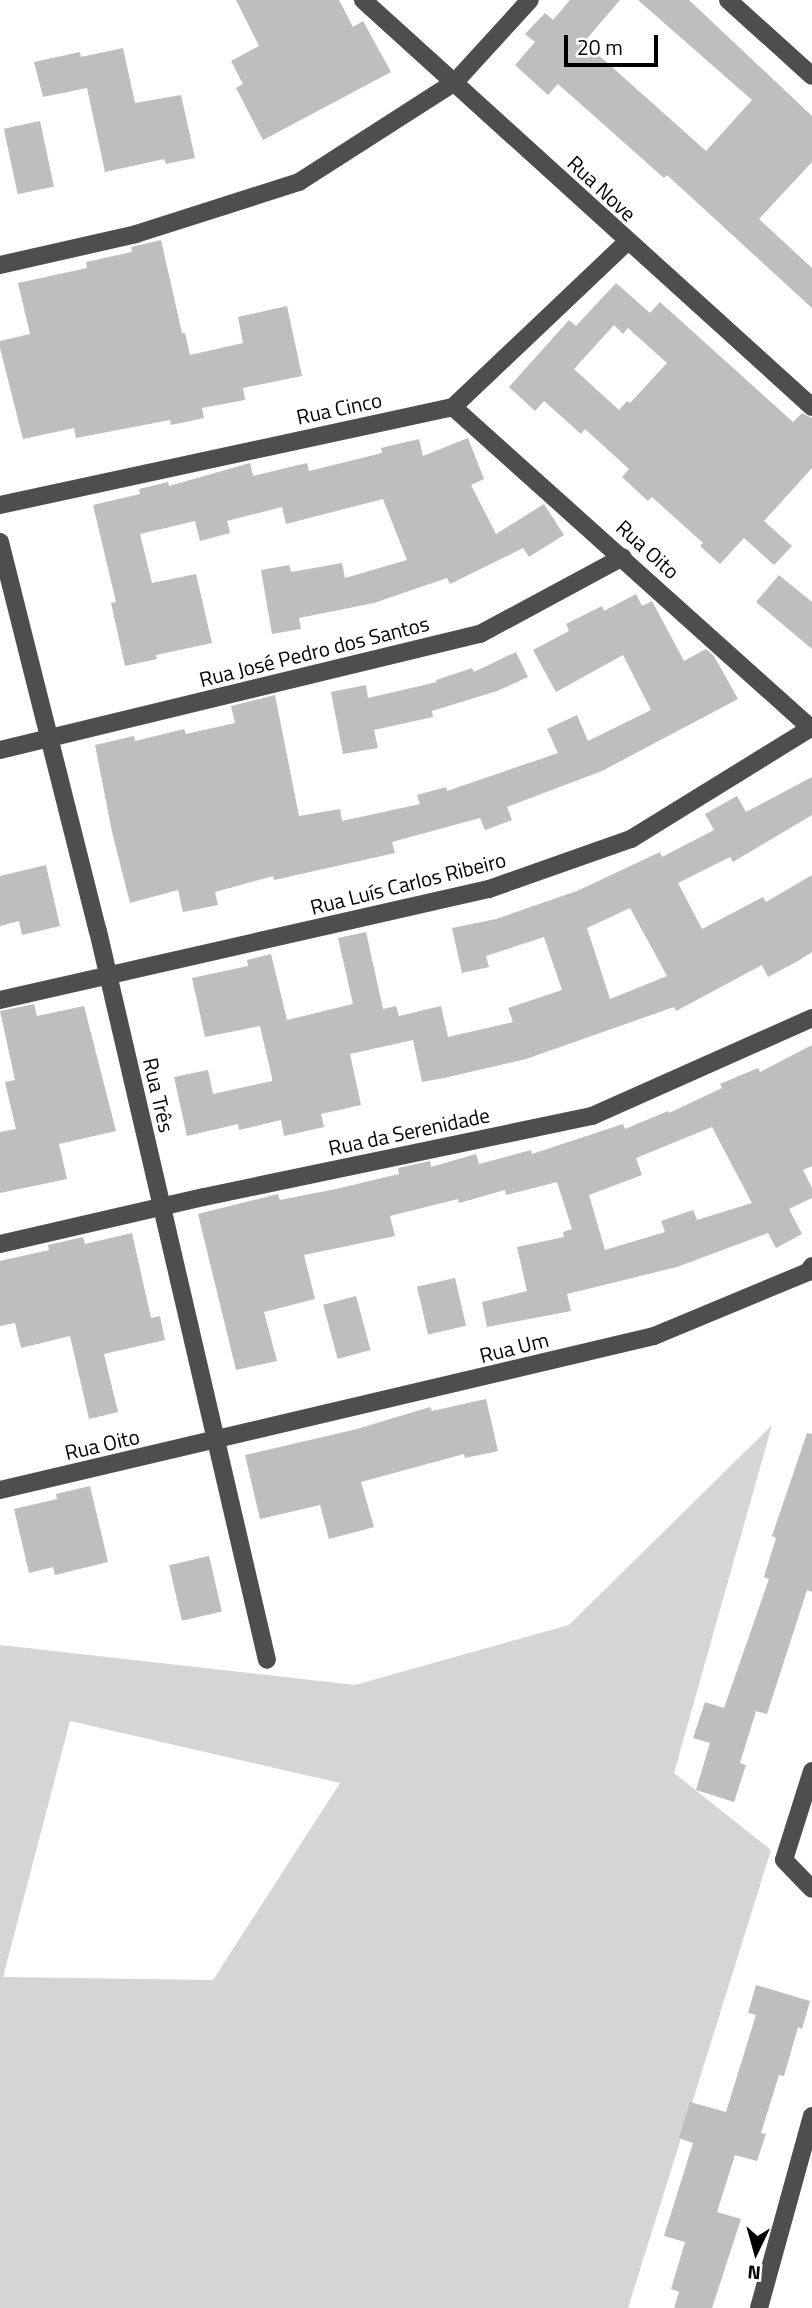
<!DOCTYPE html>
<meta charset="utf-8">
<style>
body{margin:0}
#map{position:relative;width:812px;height:2308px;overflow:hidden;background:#fff;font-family:"Titillium Web",sans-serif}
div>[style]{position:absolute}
.green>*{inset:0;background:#d5d5d5}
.building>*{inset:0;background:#bebebe;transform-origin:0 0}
.minor>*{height:18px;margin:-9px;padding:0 9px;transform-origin:9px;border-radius:9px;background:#4e4e4e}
span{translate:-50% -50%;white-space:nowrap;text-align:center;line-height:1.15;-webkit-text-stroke:6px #fff;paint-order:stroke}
.street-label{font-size:21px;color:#000}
.north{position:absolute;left:721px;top:2217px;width:70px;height:70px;-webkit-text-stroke:5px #fff;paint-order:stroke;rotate:185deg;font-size:19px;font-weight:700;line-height:28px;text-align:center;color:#000}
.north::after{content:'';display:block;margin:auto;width:24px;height:32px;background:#000;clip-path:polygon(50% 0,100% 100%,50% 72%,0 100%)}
.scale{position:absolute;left:564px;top:35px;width:94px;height:32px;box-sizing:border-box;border:4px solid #000;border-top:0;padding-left:9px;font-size:21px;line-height:24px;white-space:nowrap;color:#000;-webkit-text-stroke:5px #fff;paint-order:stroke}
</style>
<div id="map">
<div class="green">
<i style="clip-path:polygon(evenodd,772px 1425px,674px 1773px,771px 1850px,628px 2308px,0 2308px,0 1645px,355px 1685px,569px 1625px,772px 1425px,70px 1721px,340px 1783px,213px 1980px,3px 1977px,70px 1721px)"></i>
</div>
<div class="building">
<i style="clip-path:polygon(236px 0,339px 0,353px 27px,363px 21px,391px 72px,263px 140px,236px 88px,243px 84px,231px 61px,259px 46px)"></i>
<i style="clip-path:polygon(570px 0,620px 0,584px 42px,706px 151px,752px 100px,638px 0,689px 0,812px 116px,812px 162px,759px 219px,812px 268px,812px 308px,667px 175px,664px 178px,558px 84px,548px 95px,515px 65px,535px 42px,525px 34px,545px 13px,553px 20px)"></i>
<i style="clip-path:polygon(123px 48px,135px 103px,181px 95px,195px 158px,166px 164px,164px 159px,105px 172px,87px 88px,43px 97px,34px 62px,80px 52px,81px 57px)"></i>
<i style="left:40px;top:121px;width:67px;height:37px;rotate:78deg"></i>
<i style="clip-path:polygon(161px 240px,182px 333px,185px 333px,190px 355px,243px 343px,238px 317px,287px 306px,302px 376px,243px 388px,245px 400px,202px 408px,204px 418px,171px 425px,170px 420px,76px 438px,74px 428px,23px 439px,0 348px,0 341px,30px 334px,18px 283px,87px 268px,86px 262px,132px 252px,131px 247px)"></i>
<i style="clip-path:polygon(evenodd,616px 283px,650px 313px,660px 302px,793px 422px,802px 413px,812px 418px,812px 468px,764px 521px,792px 546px,774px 565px,744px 538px,720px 564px,700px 546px,703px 543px,652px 497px,648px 501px,622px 477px,629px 469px,585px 429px,581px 434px,544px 401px,535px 411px,509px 387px,569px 320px,576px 326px,616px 283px,614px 325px,623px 334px,628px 328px,667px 363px,630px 403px,627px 401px,619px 410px,574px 369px,614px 325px)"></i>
<i style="clip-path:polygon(468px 438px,484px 479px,471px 485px,496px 534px,544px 504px,564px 535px,529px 557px,523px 548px,450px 584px,447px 578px,374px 603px,299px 618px,301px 629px,272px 634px,261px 570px,289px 565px,291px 572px,342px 563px,345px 578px,407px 560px,383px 499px,286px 524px,282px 507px,227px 521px,230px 533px,200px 541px,195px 521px,140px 534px,152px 583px,196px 574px,212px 643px,156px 655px,157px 659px,125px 666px,111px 603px,116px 602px,93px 505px,140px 494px,139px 489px,168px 482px,169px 486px,250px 463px,253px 476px,307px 463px,309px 471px,382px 453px,381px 448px,419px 439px,423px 456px)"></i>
<i style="clip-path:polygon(779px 575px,812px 602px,812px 649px,756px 602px)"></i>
<i style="clip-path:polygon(636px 594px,642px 606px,652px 601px,684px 661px,706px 649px,714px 656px,738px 699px,602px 771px,507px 807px,512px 820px,485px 830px,480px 818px,392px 842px,395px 853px,274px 880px,273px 876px,215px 892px,218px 905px,183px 912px,178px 890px,130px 903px,112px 832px,95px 745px,134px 736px,135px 741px,184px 729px,186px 734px,235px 723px,231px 706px,275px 695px,299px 816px,340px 809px,342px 821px,420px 804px,417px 795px,446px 787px,447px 791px,558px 753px,547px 729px,577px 715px,588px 741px,651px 710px,623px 655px,556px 692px,533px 650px,569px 631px,566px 624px,602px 606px,604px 611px)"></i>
<i style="clip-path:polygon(516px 652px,528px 677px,497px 691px,432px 711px,433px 717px,374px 730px,378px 748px,343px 754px,331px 692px,366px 685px,368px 698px,437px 682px,436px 680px,472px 668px,474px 672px)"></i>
<i style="clip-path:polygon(evenodd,812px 777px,812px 815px,733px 862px,730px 857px,678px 883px,702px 929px,763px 897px,766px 902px,812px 875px,812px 952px,798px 961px,768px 977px,762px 965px,676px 1011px,674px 1007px,526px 1059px,444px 1078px,422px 1082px,413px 1040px,350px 1054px,361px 1105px,321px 1114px,324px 1127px,284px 1136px,281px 1120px,239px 1130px,238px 1124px,187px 1136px,174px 1077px,208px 1070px,213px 1094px,272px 1081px,272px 1078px,260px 1026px,205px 1037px,192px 978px,248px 966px,247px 960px,271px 954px,287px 1020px,353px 1004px,338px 938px,366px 932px,383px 1009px,396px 1006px,399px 1016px,441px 1006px,448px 1037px,513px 1022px,508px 1008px,562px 990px,544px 937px,486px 956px,489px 967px,462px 973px,452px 928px,496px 919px,577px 891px,660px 852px,662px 857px,714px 830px,705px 814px,737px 796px,746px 812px,812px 777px,630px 908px,667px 976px,610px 999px,587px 928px,630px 908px)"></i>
<i style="clip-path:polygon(46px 865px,60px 926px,22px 935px,19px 921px,0 926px,0 876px)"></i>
<i style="clip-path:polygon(34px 1004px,37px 1016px,84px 1006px,116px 1131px,59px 1144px,67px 1179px,0 1193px,0 1132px,16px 1129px,5px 1082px,15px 1080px,0 1011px)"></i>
<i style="clip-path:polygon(evenodd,812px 1045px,812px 1166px,803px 1170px,812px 1188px,812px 1198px,789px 1209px,802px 1234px,776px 1248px,768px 1233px,677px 1267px,567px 1294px,571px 1311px,487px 1327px,482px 1302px,527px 1291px,517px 1247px,564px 1237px,563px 1232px,572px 1229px,557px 1182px,506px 1195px,505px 1190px,459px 1203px,458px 1199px,390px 1216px,395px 1236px,304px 1255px,315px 1299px,264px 1312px,277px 1361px,236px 1370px,198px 1214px,278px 1194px,280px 1200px,336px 1189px,399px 1174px,398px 1168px,430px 1161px,431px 1167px,476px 1154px,479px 1164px,531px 1150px,532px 1154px,623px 1124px,625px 1129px,668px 1111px,669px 1113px,722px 1088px,720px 1084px,758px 1068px,760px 1072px,812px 1045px,712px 1127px,752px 1203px,697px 1220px,693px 1210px,661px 1221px,665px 1232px,605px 1250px,589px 1195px,642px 1175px,636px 1158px,712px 1127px)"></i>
<i style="clip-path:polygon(132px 1233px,151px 1318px,160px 1316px,165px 1340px,104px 1354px,118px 1412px,89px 1419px,70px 1336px,21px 1348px,15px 1323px,0 1326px,0 1261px,49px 1250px,48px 1245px,83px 1237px,85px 1244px)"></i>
<i style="left:455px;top:1278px;width:49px;height:39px;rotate:77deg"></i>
<i style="left:356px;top:1296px;width:56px;height:34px;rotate:75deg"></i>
<i style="clip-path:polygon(486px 1399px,498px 1451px,465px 1458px,464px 1454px,361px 1482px,374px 1527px,329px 1539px,320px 1505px,260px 1519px,245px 1455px,357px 1429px,430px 1407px,432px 1411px)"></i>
<i style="clip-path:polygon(807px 1433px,812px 1434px,812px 1592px,807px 1590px,767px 1714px,756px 1711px,740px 1763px,746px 1765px,734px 1802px,696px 1790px,710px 1743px,693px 1738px,705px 1702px,724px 1708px,769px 1579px,764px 1577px,776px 1538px,772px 1536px)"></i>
<i style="clip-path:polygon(90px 1486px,108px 1562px,55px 1575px,53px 1567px,29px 1573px,14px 1509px,57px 1499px,56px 1494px)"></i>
<i style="left:209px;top:1556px;width:57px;height:41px;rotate:77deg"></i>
<i style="clip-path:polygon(756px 1985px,810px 2001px,802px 2029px,798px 2027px,784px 2076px,779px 2075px,761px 2133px,766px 2134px,757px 2161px,735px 2155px,717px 2212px,741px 2219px,712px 2308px,674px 2308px,679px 2292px,671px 2289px,685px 2242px,664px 2236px,693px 2143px,679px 2138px,690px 2102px,726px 2112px,756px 2015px,748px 2013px)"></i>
</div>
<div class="minor">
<i style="left:363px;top:0;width:606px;rotate:42.19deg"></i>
<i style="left:728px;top:0;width:113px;rotate:42.1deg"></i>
<i style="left:0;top:265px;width:139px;rotate:-12.8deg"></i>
<i style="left:136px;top:234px;width:171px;rotate:-17.7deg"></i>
<i style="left:299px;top:182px;width:185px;rotate:-32.7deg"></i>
<i style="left:455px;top:82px;width:111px;rotate:-47.6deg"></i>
<i style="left:453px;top:407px;width:481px;rotate:41.9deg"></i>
<i style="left:0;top:505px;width:463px;rotate:-12.2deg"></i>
<i style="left:453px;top:407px;width:240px;rotate:-43.5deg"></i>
<i style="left:0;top:542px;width:401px;rotate:75.9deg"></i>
<i style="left:98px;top:931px;width:748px;rotate:76.95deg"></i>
<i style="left:0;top:750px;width:494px;rotate:-13.6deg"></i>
<i style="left:480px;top:634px;width:162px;rotate:-28.3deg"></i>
<i style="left:0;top:1000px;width:501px;rotate:-12.79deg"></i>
<i style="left:489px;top:889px;width:151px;rotate:-19.4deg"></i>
<i style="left:631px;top:839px;width:213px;rotate:-31.7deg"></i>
<i style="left:0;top:1244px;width:209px;rotate:-13deg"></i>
<i style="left:204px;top:1197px;width:396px;rotate:-11.8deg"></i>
<i style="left:592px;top:1116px;width:241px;rotate:-24deg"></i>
<i style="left:0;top:1490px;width:672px;rotate:-13.25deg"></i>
<i style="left:654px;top:1336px;width:167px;rotate:-22.6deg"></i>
<i style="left:808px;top:1272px;width:7px;rotate:-56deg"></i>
<i style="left:812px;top:1771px;width:93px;rotate:107.5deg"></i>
<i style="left:784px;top:1860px;width:40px;rotate:46deg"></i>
<i style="left:759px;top:2308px;width:199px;rotate:-74.6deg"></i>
</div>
<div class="street-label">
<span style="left:602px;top:188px;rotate:43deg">Rua Nove</span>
<span style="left:339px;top:408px;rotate:-12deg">Rua Cinco</span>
<span style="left:648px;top:549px;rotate:42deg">Rua Oito</span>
<span style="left:314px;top:651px;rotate:-14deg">Rua José Pedro dos Santos</span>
<span style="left:408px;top:883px;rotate:-14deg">Rua Luís Carlos Ribeiro</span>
<span style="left:159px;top:1095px;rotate:77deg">Rua Três</span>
<span style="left:409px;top:1131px;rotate:-12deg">Rua da Serenidade</span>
<span style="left:514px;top:1347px;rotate:-14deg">Rua Um</span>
<span style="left:102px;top:1444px;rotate:-13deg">Rua Oito</span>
</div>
<div class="north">N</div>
<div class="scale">20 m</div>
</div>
